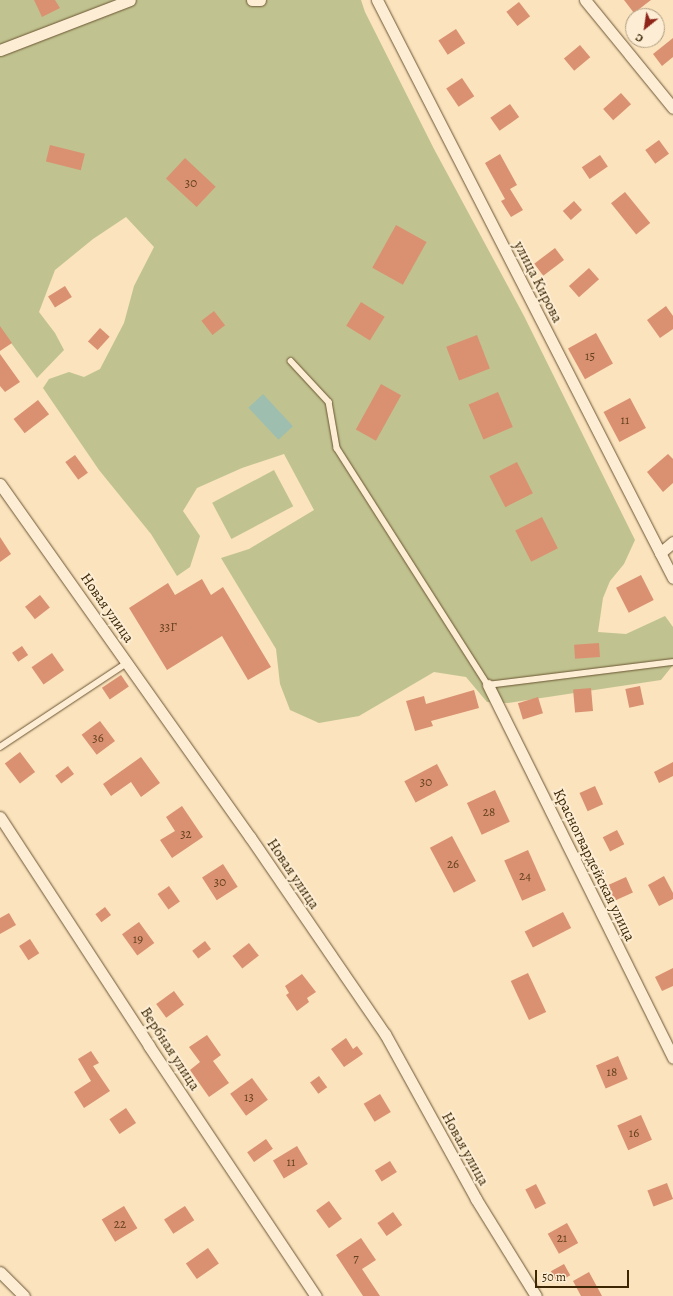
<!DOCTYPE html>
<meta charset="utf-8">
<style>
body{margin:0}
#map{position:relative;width:673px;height:1296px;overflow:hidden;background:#fae3bd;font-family:Alegreya,serif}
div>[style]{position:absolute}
.green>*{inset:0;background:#c0c390;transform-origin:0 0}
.water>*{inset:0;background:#9ebeaf;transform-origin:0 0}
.building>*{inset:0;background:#da9171;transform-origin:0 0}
.roads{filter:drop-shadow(0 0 1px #6c5532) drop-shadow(0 0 1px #6c5532)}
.service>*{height:5.5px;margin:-2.75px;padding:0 2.75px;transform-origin:2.75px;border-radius:2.75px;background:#fcedd4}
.minor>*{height:11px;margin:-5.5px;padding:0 5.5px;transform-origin:5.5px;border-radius:5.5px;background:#fcedd4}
span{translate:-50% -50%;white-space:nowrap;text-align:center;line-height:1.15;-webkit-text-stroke:4px #fcedd4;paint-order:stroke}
.number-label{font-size:13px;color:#64411e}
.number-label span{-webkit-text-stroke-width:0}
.street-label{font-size:15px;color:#3c2603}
.north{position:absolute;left:625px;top:8px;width:40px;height:40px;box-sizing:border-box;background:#fcedd4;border:1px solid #af9d80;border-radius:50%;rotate:210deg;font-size:11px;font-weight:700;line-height:16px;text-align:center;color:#3c2603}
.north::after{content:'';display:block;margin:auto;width:14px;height:18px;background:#8f2418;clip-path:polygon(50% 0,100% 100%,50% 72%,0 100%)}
.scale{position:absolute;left:535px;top:1270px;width:94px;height:18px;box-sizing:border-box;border:2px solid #3c2603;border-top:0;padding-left:5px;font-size:12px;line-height:14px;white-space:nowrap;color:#3c2603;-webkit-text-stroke:3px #fcedd4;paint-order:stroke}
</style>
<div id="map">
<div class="green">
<i style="clip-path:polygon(0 0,361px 0,365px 12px,434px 149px,524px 316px,635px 540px,624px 564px,610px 581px,603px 598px,598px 632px,626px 634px,665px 616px,673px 627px,673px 665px,661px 680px,508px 703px,487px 702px,466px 677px,434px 672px,359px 716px,319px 723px,290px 710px,280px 684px,276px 649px,221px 558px,249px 549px,314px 510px,284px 454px,242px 468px,197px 488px,183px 511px,200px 536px,190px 567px,177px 576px,151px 534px,99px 470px,43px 388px,49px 379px,69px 372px,84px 377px,100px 369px,124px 323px,134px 286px,154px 247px,126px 217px,93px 239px,55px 270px,39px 312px,55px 333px,64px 350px,37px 378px,0 328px)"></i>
<i style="left:274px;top:470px;width:41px;height:70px;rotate:62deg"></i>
</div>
<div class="water">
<i style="left:263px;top:394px;width:44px;height:20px;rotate:47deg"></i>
</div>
<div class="building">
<i style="clip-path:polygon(34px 0,55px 0,60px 8px,42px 17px)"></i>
<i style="clip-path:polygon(624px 0,651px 0,634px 13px)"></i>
<i style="left:519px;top:2px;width:18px;height:16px;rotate:52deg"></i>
<i style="left:456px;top:29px;width:17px;height:21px;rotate:57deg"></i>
<i style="clip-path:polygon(673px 38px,673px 57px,662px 66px,653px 54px)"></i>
<i style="left:580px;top:45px;width:16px;height:21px;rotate:50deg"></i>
<i style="left:462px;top:78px;width:22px;height:19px;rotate:56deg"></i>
<i style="left:621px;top:93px;width:15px;height:24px;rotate:48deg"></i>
<i style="left:510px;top:104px;width:16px;height:24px;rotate:55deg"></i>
<i style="left:659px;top:140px;width:17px;height:17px;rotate:54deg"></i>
<i style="left:50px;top:145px;width:36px;height:17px;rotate:14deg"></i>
<i style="clip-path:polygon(500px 154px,517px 185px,510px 189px,523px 210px,511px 217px,501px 201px,505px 199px,485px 163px)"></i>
<i style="left:600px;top:155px;width:14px;height:22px;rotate:56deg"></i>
<i style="left:185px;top:158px;width:42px;height:28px;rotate:43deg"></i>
<i style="left:625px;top:192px;width:40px;height:18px;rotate:51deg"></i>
<i style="left:574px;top:201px;width:12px;height:15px;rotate:48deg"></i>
<i style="left:396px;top:225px;width:35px;height:49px;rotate:29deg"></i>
<i style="left:555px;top:248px;width:15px;height:26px;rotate:53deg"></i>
<i style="left:589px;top:268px;width:15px;height:27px;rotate:48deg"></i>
<i style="left:65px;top:286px;width:13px;height:20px;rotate:58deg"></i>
<i style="left:361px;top:302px;width:28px;height:28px;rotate:32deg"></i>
<i style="clip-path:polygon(666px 306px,673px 316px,673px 329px,660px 338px,647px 320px)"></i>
<i style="left:214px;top:311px;width:18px;height:16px;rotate:52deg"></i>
<i style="clip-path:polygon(0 326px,12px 343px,0 351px)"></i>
<i style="left:100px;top:328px;width:13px;height:18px;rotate:42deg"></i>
<i style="left:596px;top:333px;width:35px;height:32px;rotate:61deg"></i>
<i style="left:477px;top:335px;width:36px;height:33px;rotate:69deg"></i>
<i style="clip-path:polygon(0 354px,20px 382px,5px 392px,0 386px)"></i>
<i style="left:381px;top:384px;width:23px;height:52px;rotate:29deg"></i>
<i style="left:498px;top:392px;width:38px;height:32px;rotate:67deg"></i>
<i style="left:630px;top:398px;width:34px;height:30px;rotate:62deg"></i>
<i style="left:38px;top:400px;width:18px;height:31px;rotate:52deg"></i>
<i style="clip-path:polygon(668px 454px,673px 459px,673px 483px,663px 492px,647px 472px)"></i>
<i style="left:75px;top:455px;width:22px;height:12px;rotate:54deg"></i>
<i style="left:517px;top:462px;width:35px;height:31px;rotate:63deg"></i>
<i style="left:542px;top:517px;width:35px;height:30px;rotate:63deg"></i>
<i style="clip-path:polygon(0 537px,11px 554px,0 562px)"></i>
<i style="left:641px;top:575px;width:28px;height:28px;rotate:63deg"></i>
<i style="clip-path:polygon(202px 579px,211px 595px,223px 587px,271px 667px,248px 680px,222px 636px,167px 670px,129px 608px,168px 583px,175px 595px)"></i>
<i style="left:40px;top:595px;width:16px;height:19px;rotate:52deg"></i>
<i style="left:599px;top:643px;width:14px;height:25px;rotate:86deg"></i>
<i style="left:22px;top:646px;width:11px;height:12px;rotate:56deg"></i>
<i style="left:52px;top:653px;width:21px;height:25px;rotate:55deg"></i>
<i style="left:121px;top:675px;width:14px;height:23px;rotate:56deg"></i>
<i style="left:640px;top:686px;width:19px;height:15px;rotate:78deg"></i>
<i style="left:591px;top:688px;width:23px;height:18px;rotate:85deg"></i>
<i style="clip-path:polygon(474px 690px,479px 708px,431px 721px,433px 726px,415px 731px,406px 701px,424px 696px,426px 704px)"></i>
<i style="left:538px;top:697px;width:17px;height:21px;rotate:73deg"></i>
<i style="left:100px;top:721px;width:25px;height:23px;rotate:53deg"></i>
<i style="left:20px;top:752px;width:25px;height:19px;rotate:53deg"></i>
<i style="clip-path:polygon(141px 757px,160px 783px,141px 797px,131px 782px,111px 796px,103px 784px)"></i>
<i style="clip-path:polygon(673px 762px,673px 776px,659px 783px,654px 772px)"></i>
<i style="left:437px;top:764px;width:24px;height:37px;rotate:62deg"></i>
<i style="left:68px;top:766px;width:10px;height:16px;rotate:53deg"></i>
<i style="left:595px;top:786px;width:20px;height:17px;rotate:66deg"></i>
<i style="left:495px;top:790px;width:35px;height:31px;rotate:65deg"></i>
<i style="clip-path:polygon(182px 806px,203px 837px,172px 858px,160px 840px,175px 831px,166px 817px)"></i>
<i style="left:617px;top:830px;width:16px;height:16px;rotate:63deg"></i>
<i style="left:452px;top:836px;width:51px;height:25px;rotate:62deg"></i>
<i style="left:528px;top:850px;width:44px;height:26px;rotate:66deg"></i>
<i style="left:223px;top:864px;width:27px;height:25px;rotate:57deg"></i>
<i style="clip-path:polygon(664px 876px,673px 893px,673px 899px,659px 906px,648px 885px)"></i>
<i style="left:626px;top:877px;width:17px;height:20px;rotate:66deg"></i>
<i style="left:169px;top:886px;width:19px;height:14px;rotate:55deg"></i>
<i style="left:105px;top:907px;width:10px;height:12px;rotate:53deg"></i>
<i style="left:563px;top:912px;width:18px;height:43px;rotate:63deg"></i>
<i style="clip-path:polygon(9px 913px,16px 925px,0 934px,0 918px)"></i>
<i style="left:139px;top:922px;width:26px;height:21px;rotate:54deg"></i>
<i style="left:30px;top:939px;width:17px;height:13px;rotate:57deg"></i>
<i style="left:205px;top:941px;width:10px;height:16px;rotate:53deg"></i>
<i style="left:249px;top:943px;width:16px;height:21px;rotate:52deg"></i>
<i style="clip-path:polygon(673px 968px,673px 986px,662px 991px,655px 977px)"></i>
<i style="left:528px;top:973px;width:43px;height:19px;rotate:65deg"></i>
<i style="clip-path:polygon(302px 974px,316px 992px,307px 998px,309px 1002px,297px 1011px,286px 995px,289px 993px,285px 986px)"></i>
<i style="left:174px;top:991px;width:17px;height:22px;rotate:54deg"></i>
<i style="clip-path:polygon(207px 1035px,221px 1055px,213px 1061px,229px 1083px,209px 1097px,190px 1070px,200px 1062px,189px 1047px)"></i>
<i style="clip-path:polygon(346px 1038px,353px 1049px,357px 1046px,363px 1054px,344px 1067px,331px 1049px)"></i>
<i style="clip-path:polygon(91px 1051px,99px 1063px,93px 1066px,110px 1091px,84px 1108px,74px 1092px,91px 1081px,78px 1059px)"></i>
<i style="left:618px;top:1056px;width:25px;height:24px;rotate:67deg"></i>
<i style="left:319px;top:1076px;width:14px;height:11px;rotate:54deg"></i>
<i style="left:252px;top:1078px;width:27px;height:27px;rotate:54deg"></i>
<i style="left:380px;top:1094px;width:21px;height:19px;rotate:59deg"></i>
<i style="left:126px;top:1108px;width:18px;height:20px;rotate:56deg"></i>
<i style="left:641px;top:1115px;width:27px;height:26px;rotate:66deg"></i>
<i style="left:266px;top:1139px;width:12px;height:23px;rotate:55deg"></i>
<i style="left:297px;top:1146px;width:21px;height:28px;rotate:59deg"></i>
<i style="left:390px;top:1161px;width:13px;height:18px;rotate:58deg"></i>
<i style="left:667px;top:1183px;width:17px;height:21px;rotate:69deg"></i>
<i style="left:536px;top:1184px;width:22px;height:12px;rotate:63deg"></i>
<i style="left:329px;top:1201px;width:22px;height:16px;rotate:54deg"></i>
<i style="left:124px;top:1206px;width:26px;height:26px;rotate:59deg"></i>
<i style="left:185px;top:1206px;width:17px;height:25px;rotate:57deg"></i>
<i style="left:393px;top:1212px;width:16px;height:19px;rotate:55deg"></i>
<i style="left:567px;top:1223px;width:23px;height:22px;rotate:61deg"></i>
<i style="clip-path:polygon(361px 1238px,376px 1260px,362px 1269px,380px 1296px,363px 1296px,336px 1255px)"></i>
<i style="left:208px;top:1248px;width:19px;height:27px;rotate:55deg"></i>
<i style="left:564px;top:1264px;width:13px;height:15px;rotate:61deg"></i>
<i style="clip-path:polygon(589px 1272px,602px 1296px,581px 1296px,573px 1281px)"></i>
</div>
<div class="roads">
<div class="service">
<i style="left:291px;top:361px;width:56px;rotate:47.2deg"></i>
<i style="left:329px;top:402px;width:47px;rotate:80.1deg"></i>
<i style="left:337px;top:448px;width:281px;rotate:57.5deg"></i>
<i style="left:488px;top:685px;width:186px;rotate:-7.1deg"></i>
<i style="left:0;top:747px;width:152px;rotate:-33.5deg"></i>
</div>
<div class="minor">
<i style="left:252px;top:0;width:8px"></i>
<i style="left:377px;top:0;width:649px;rotate:62.88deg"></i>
<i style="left:585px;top:0;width:139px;rotate:50.8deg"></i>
<i style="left:0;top:50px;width:139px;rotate:-21deg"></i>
<i style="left:0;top:484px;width:433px;rotate:54.7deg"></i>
<i style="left:250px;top:837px;width:239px;rotate:55.6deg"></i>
<i style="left:385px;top:1034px;width:188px;rotate:61.1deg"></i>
<i style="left:476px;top:1199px;width:114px;rotate:58.3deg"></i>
<i style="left:660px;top:553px;width:17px;rotate:-40deg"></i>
<i style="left:488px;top:685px;width:416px;rotate:63.6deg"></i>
<i style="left:0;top:817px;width:273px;rotate:56.9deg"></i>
<i style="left:149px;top:1046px;width:301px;rotate:56.3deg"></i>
<i style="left:0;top:1272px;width:34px;rotate:45deg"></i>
</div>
</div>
<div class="number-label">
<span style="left:191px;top:183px">30</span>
<span style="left:590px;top:356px">15</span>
<span style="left:625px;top:420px">11</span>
<span style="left:168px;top:627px">33Г</span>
<span style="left:98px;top:738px">36</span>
<span style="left:426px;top:782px">30</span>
<span style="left:489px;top:812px">28</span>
<span style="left:186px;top:834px">32</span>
<span style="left:453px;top:864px">26</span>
<span style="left:525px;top:876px">24</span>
<span style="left:220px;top:882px">30</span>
<span style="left:138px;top:939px">19</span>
<span style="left:612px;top:1072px">18</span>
<span style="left:249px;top:1097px">13</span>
<span style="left:634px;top:1133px">16</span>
<span style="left:291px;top:1162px">11</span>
<span style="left:120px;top:1224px">22</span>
<span style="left:562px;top:1238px">21</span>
<span style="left:356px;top:1258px">7</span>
</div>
<div class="street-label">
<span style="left:538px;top:282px;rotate:63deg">улица Кирова</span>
<span style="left:107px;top:608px;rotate:55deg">Новая улица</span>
<span style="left:594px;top:865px;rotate:64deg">Красногвардейская улица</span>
<span style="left:293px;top:874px;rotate:56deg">Новая улица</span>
<span style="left:170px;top:1049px;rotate:57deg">Вербная улица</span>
<span style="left:465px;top:1149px;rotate:61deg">Новая улица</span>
</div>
<div class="north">С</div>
<div class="scale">50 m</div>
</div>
